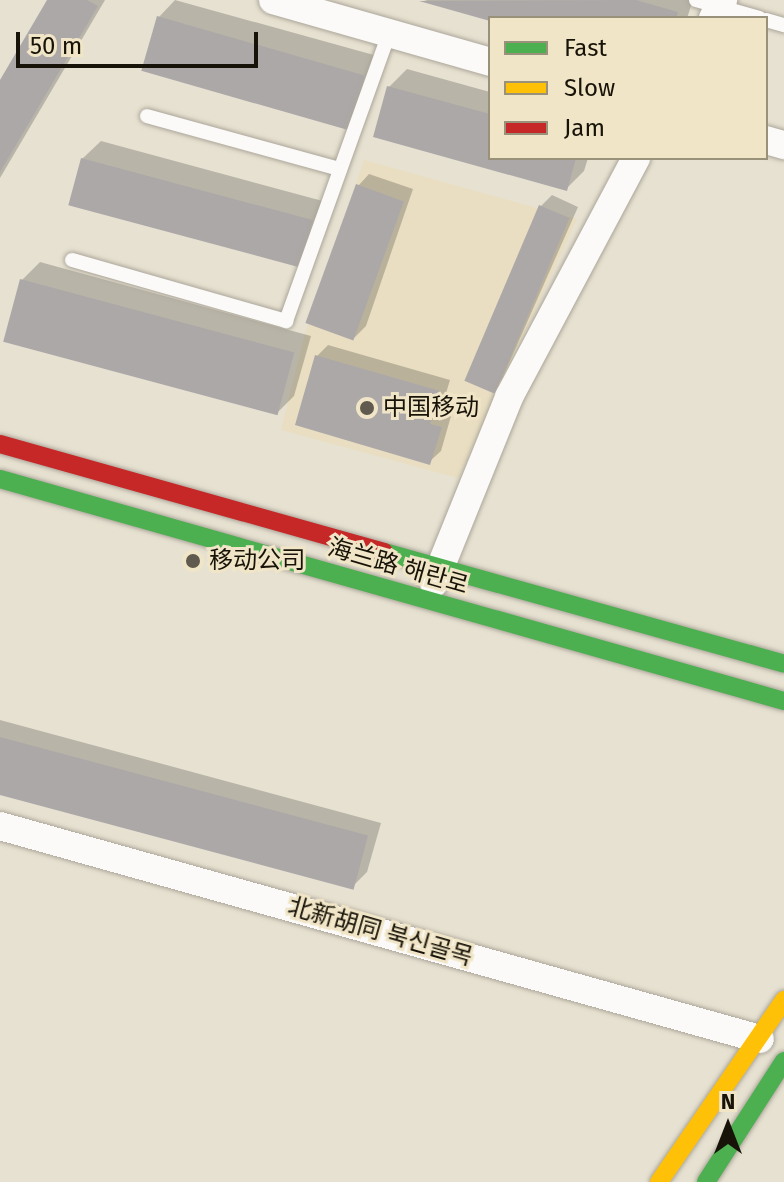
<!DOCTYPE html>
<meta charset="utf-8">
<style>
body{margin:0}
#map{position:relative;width:784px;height:1182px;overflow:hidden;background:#e7e1d1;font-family:"Fira Sans","Noto Sans SC","Noto Sans KR",sans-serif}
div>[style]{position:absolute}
.built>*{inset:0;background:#e9dec2}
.shadow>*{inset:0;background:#0003}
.building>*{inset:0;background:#aca8a8;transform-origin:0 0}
.roads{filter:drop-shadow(0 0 2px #aba69a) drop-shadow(0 0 2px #aba69a)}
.lane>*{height:14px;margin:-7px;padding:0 7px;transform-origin:7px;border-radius:7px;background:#fbfaf8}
.street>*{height:28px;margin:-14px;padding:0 14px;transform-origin:14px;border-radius:14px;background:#fbfaf8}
.fast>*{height:18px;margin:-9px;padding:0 9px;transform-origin:9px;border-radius:9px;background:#4caf50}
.slow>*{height:18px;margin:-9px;padding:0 9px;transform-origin:9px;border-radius:9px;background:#ffc107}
.jam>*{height:18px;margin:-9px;padding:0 9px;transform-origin:9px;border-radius:9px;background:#c62828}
.dots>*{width:22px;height:22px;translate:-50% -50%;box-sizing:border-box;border:4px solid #f1e5c7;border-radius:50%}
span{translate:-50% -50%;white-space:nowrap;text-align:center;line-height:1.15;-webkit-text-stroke:6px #f1e5c7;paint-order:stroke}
.poi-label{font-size:24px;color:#171308}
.left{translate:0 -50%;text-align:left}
.street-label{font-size:24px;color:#171308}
.legend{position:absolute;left:488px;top:16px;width:280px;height:144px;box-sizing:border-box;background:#f1e5c7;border:2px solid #9a917b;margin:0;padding:10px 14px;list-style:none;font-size:24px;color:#171308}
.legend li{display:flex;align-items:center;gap:16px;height:40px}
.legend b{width:40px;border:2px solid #9a917b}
.north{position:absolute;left:688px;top:1086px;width:80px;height:80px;-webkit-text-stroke:6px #f1e5c7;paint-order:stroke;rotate:0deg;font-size:22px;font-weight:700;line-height:32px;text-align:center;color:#171308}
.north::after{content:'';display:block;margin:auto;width:28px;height:36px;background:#171308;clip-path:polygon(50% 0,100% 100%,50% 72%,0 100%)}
.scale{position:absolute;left:16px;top:32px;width:242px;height:36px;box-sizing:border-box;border:4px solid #171308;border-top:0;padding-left:10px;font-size:24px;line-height:28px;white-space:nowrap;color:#171308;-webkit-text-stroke:6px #f1e5c7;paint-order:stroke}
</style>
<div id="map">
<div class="built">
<i style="clip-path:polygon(364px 160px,577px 219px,458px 478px,281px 430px,304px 337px)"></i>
</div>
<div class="shadow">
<i style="clip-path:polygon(49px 0,105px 0,0 178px,0 84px)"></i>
<i style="clip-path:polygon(175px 0,381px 57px,366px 110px,159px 17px)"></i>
<i style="clip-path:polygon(424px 0,693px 0,687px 18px,490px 19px)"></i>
<i style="clip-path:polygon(407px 69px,490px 92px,490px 158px,588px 158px,584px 171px,566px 189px,375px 136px,389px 87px)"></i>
<i style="clip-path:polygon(101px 141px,330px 203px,300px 266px,82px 159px)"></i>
<i style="clip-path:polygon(369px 174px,413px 189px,366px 326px,354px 338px,358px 186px)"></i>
<i style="clip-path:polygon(552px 195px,578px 207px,502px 379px,491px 391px,541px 206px)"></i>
<i style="clip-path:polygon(40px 262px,311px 336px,294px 396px,276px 414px,22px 280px)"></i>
<i style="clip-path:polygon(328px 345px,450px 380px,440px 413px,451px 416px,441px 451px,429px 462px,317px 356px)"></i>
<i style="clip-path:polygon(0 720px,381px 823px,367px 872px,353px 886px,0 791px)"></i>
</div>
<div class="building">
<i style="clip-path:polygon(47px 0,87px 0,98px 6px,0 172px,0 80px)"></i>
<i style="clip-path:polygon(636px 0,678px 12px,676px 18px,490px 21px,419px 1px)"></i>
<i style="left:157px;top:16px;width:216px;height:57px;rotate:16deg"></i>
<i style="clip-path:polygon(387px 86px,490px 114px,490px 158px,576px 158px,567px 191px,373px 137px)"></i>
<i style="left:81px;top:158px;width:240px;height:49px;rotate:15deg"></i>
<i style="left:356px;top:184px;width:51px;height:148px;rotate:20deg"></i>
<i style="left:539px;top:205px;width:33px;height:191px;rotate:23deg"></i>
<i style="left:20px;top:279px;width:284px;height:65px;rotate:15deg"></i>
<i style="clip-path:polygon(315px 355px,440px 391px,430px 424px,442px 427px,430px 465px,295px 425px)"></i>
<i style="left:0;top:737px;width:381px;height:56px;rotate:15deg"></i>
</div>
<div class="roads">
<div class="lane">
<i style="left:696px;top:0;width:66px;rotate:15.9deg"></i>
<i style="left:766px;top:20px;width:19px;rotate:16deg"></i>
<i style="left:147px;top:116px;width:200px;rotate:15.4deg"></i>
<i style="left:72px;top:260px;width:223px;rotate:15.9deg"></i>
<i style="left:286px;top:321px;width:306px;rotate:-70.3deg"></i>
</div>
<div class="street">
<i style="left:273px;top:0;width:226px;rotate:15.9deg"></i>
<i style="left:713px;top:18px;width:21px;rotate:-61deg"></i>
<i style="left:766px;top:140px;width:19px;rotate:16deg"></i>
<i style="left:434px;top:583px;width:201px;rotate:-68deg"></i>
<i style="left:509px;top:397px;width:271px;rotate:-62deg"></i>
<i style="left:0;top:826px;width:789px;rotate:15.66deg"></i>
</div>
<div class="fast">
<i style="left:0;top:479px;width:815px;rotate:15.81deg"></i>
<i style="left:384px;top:552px;width:415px;rotate:15.6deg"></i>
<i style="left:706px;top:1182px;width:144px;rotate:-57.2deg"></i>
</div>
<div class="slow">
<i style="left:659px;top:1182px;width:221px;rotate:-55.5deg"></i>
</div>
<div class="jam">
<i style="left:0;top:444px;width:399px;rotate:15.7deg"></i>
</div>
</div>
<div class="dots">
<i style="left:367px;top:408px;background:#605b4e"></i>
<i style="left:193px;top:561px;background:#605b4e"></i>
</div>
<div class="poi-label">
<span class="left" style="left:383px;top:408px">中国移动</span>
<span class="left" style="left:209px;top:561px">移动公司</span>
</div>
<div class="street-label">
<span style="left:398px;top:567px;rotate:16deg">海兰路 해란로</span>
<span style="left:380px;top:932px;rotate:16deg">北新胡同 북신골목</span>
</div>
<ul class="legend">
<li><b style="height:10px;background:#4caf50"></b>Fast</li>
<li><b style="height:10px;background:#ffc107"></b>Slow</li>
<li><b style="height:10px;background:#c62828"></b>Jam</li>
</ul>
<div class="north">N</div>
<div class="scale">50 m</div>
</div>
